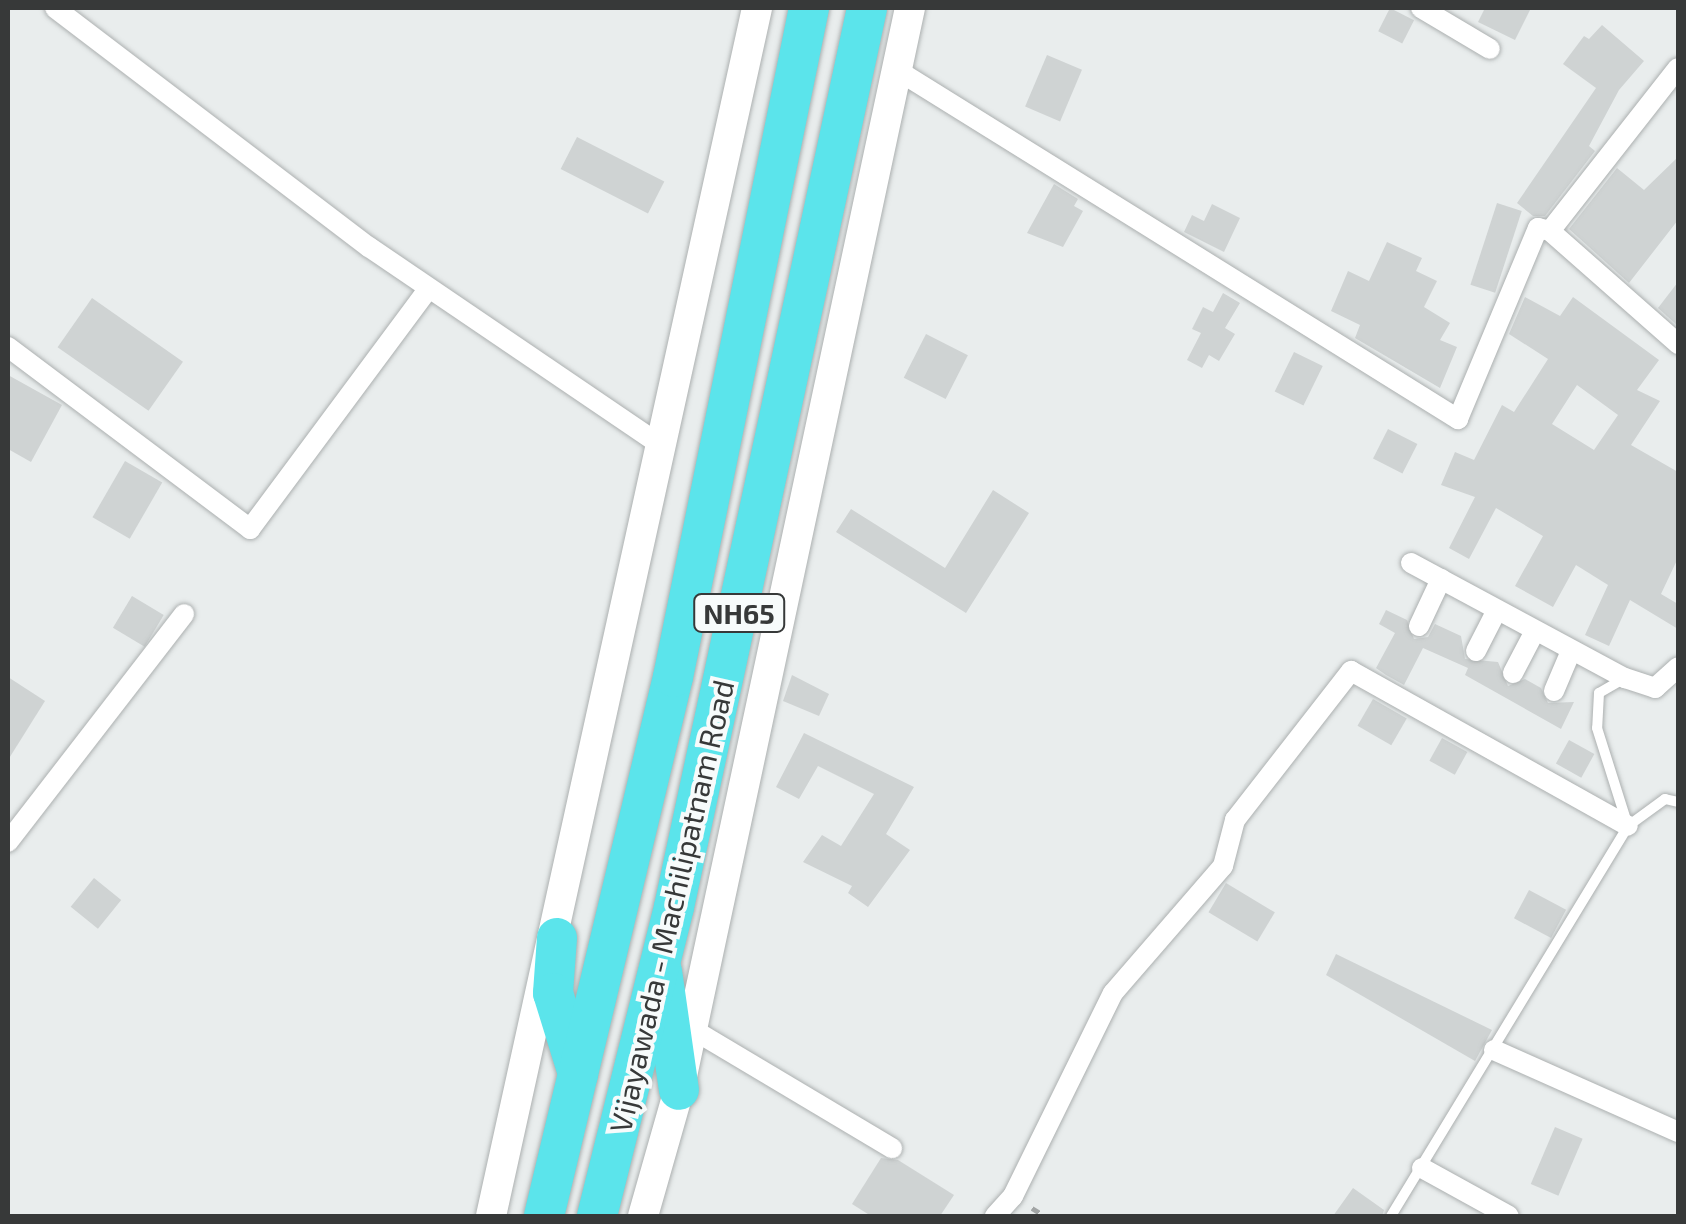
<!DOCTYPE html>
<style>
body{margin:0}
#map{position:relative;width:1686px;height:1224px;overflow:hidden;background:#e9eded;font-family:"Exo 2",sans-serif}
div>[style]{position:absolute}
.building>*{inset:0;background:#cfd3d3;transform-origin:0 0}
.path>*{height:5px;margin-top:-2.5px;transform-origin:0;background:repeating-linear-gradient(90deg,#a2a5a5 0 8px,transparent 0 16px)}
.roads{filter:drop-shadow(0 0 2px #acb0b0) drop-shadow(0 0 2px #acb0b0)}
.lane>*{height:10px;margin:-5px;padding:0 5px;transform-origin:5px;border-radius:5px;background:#fff}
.street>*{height:20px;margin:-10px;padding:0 10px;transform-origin:10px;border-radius:10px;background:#fff}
.secondary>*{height:30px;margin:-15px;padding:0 15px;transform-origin:15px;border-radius:15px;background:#fff}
.highway>*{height:40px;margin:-20px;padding:0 20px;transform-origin:20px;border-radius:20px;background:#5be4eb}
span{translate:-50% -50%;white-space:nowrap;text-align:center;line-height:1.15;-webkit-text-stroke:8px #f7fbfb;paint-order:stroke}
.shield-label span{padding:2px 8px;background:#f7fbfb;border:2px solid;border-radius:8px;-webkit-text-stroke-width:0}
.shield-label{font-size:28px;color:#373939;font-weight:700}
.street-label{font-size:30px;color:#373939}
.frame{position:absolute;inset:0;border:10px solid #373939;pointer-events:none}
</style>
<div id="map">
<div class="building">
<i style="left:1390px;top:8px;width:27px;height:26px;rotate:27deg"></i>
<i style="clip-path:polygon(1485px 8px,1531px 8px,1515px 40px,1478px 22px)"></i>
<i style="clip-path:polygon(1602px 25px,1644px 61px,1619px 90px,1589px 146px,1595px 151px,1545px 216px,1533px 216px,1517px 203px,1596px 88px,1563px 64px,1584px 36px,1589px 39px)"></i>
<i style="left:1047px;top:55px;width:38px;height:56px;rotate:23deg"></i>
<i style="left:577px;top:137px;width:98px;height:36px;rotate:27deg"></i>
<i style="clip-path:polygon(1678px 157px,1678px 220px,1629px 283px,1569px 229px,1617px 168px,1644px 190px)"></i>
<i style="clip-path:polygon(1054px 184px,1078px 199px,1074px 206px,1083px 211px,1063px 247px,1027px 233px)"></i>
<i style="left:1497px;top:203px;width:26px;height:86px;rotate:18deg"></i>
<i style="clip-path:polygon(1212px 204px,1240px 218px,1224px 252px,1184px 232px,1192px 215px,1204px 221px)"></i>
<i style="clip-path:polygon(1387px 242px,1422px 258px,1416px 271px,1437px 281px,1424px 307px,1450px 323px,1440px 340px,1457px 347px,1440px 388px,1355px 338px,1360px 325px,1331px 311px,1348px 271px,1369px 281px)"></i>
<i style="clip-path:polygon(1678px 282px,1678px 326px,1658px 308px)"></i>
<i style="clip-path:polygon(1223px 293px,1240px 303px,1225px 328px,1235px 334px,1219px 361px,1209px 355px,1202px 368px,1187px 360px,1201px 333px,1192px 329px,1203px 307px,1213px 312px)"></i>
<i style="clip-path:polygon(evenodd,1525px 297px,1560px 316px,1573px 297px,1659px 360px,1637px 390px,1660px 401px,1631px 445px,1678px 472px,1678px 558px,1661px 594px,1678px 604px,1678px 629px,1630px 600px,1609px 646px,1585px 635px,1608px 585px,1576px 565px,1553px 607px,1515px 586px,1543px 536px,1496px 508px,1469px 559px,1449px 548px,1475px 497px,1441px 485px,1455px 452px,1474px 460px,1502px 405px,1514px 412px,1548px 359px,1509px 334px,1525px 297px,1577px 385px,1618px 415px,1594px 450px,1552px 424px,1577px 385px)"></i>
<i style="left:92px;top:298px;width:111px;height:60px;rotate:35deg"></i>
<i style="left:926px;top:334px;width:47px;height:49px;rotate:27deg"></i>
<i style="left:1294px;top:352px;width:32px;height:44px;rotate:26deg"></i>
<i style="clip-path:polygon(8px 375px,62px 405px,31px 462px,8px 449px)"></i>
<i style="left:1388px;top:429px;width:33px;height:33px;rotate:27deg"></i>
<i style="left:125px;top:461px;width:43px;height:65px;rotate:30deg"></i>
<i style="clip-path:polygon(993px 490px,1029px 513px,966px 613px,836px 532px,851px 509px,945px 568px)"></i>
<i style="left:132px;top:596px;width:37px;height:37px;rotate:31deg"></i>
<i style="clip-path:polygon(1386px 610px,1407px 620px,1414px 639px,1428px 637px,1435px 624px,1461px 636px,1465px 659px,1498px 662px,1508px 686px,1525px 679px,1541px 688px,1548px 703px,1574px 702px,1561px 729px,1465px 675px,1468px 668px,1423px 648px,1404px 685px,1386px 675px,1376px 668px,1395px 633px,1379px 624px)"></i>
<i style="clip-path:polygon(792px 675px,829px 694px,819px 716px,783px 701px)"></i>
<i style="clip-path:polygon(8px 677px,45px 701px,8px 760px)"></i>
<i style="left:1373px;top:699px;width:39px;height:31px;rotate:30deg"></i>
<i style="clip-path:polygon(804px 733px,914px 787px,886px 834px,910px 850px,868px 907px,848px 893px,852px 886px,803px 862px,822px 835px,841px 846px,874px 794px,818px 766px,799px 799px,776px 787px)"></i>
<i style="left:1442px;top:738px;width:29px;height:26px;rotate:29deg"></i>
<i style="left:1569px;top:740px;width:29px;height:27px;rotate:29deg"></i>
<i style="left:94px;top:878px;width:35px;height:37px;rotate:39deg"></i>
<i style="left:1226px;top:883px;width:57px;height:34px;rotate:31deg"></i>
<i style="left:1529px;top:890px;width:42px;height:32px;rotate:28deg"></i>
<i style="clip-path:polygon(1336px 954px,1492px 1030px,1475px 1061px,1326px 975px)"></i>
<i style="left:1555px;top:1127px;width:30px;height:62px;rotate:23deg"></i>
<i style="clip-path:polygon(881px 1158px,898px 1160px,954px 1195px,940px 1216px,871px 1216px,852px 1204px)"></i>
<i style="clip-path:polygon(1353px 1188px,1384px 1210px,1382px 1216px,1333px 1216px)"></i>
</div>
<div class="path">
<i style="left:1032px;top:1208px;width:15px;rotate:32deg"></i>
</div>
<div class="roads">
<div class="lane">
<i style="left:1625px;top:678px;width:30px;rotate:150deg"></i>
<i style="left:1599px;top:693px;width:35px;rotate:93deg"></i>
<i style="left:1597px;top:728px;width:96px;rotate:72.5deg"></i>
<i style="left:1391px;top:1216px;width:456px;rotate:-58.7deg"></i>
<i style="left:1628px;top:826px;width:46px;rotate:-36.1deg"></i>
<i style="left:1665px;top:799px;width:13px;rotate:13deg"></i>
</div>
<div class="street">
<i style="left:55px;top:8px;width:395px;rotate:37.3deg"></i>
<i style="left:369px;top:247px;width:354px;rotate:34.2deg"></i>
<i style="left:1421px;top:8px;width:80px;rotate:30.7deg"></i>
<i style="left:897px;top:70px;width:661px;rotate:31.89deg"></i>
<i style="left:1458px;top:419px;width:207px;rotate:-67.3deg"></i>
<i style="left:1538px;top:228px;width:12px;rotate:14deg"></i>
<i style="left:1550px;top:231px;width:171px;rotate:41.4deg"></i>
<i style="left:1550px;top:231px;width:207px;rotate:-51.9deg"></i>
<i style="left:8px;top:347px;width:303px;rotate:36.9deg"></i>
<i style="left:250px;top:529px;width:300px;rotate:-53.4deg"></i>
<i style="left:1411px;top:563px;width:243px;rotate:28.3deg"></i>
<i style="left:1625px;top:678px;width:32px;rotate:18deg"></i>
<i style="left:1655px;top:688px;width:31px;rotate:-42deg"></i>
<i style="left:1419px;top:626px;width:52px;rotate:-64.9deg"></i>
<i style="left:1476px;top:651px;width:46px;rotate:-62.9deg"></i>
<i style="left:1513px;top:673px;width:47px;rotate:-62.4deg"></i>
<i style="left:1554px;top:691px;width:43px;rotate:-67deg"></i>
<i style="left:8px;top:842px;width:288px;rotate:-52.3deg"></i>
<i style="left:692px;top:1029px;width:233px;rotate:30.8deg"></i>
<i style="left:1494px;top:1050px;width:201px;rotate:24deg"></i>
<i style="left:1422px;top:1168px;width:99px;rotate:28.9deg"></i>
<i style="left:995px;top:1216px;width:27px;rotate:-48deg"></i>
<i style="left:1013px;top:1196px;width:226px;rotate:-63.8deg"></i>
<i style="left:1113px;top:993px;width:168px;rotate:-49.1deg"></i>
<i style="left:1223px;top:866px;width:48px;rotate:-75.4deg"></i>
<i style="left:1235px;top:820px;width:189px;rotate:-52.1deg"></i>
<i style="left:1351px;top:671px;width:317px;rotate:29.2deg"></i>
</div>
<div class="secondary">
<i style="left:491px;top:1216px;width:1237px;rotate:-77.58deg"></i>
<i style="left:643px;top:1216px;width:131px;rotate:-74.1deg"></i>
<i style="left:679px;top:1090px;width:1106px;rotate:-77.95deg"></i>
</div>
<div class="highway">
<i style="left:557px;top:938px;width:55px;rotate:94.2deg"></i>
<i style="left:553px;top:993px;width:85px;rotate:72.8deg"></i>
<i style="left:662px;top:971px;width:120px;rotate:81.9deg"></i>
<i style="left:544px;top:1216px;width:554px;rotate:-76.54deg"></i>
<i style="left:673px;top:677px;width:683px;rotate:-78.51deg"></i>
<i style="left:597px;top:1216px;width:318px;rotate:-76deg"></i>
<i style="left:674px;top:907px;width:919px;rotate:-77.88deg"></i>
</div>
</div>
<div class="shield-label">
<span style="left:739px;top:613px">NH65</span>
</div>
<div class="street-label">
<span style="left:671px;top:906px;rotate:-77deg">Vijayawada - Machilipatnam Road</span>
</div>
<div class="frame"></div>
</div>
